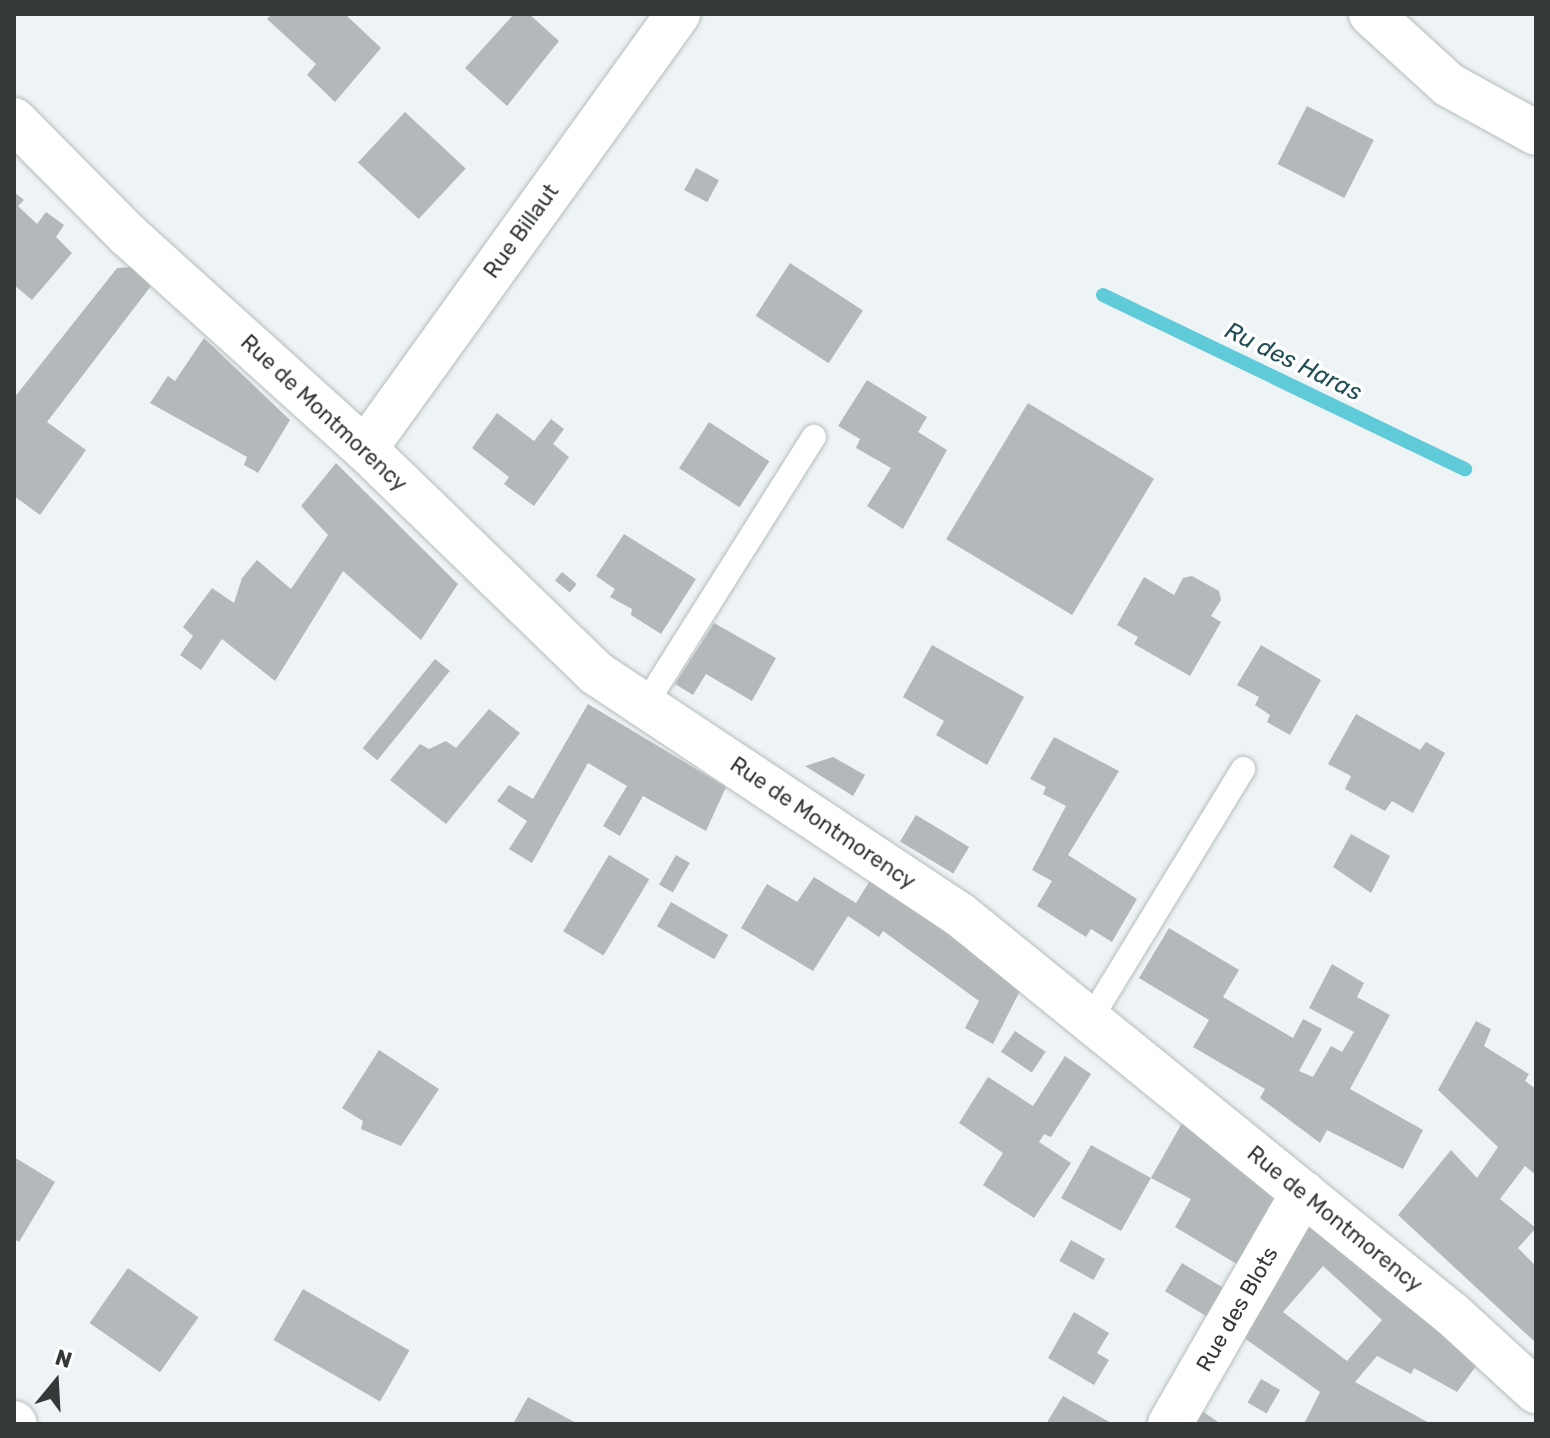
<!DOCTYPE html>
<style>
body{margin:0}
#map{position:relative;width:1550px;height:1438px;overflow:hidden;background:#eef4f5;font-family:Rubik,sans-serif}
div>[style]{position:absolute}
.stream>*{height:14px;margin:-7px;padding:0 7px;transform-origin:7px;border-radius:7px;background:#5fcad8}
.building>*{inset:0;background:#b3b9ba;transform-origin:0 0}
.roads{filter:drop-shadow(0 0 2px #b6bcbd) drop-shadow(0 0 2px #b6bcbd)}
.lane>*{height:24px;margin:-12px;padding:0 12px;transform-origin:12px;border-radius:12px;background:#fff}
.street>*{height:44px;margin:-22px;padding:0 22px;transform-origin:22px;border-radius:22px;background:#fff}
span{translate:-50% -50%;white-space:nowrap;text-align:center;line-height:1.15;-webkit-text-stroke:7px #fff;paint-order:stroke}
.street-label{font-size:22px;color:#363939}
.water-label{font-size:24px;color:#1e4d54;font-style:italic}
.frame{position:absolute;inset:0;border:16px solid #363939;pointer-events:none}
.north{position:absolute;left:16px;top:1342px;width:80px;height:80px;-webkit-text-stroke:6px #fff;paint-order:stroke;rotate:18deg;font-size:22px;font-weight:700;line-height:32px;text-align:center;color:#363939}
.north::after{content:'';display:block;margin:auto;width:28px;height:36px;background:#363939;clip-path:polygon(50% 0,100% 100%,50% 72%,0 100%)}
</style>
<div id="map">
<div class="stream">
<i style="left:1103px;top:295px;width:402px;rotate:25.7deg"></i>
</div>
<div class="building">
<i style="clip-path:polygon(272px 14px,345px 14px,381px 48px,335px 102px,307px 75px,316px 64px,267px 19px)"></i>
<i style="clip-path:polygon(514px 14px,529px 14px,559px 41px,507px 106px,465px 68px)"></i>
<i style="left:1307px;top:106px;width:75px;height:65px;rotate:27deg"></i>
<i style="left:405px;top:112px;width:83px;height:69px;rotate:43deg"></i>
<i style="left:696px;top:168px;width:26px;height:25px;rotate:28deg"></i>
<i style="clip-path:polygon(14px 192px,24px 200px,18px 206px,37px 224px,46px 212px,64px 225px,56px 237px,72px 253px,32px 300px,14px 285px)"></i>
<i style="left:790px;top:263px;width:87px;height:63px;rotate:33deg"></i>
<i style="clip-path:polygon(132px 267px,151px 286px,47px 422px,86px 450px,40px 515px,14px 496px,14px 398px,117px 268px)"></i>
<i style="clip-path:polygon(204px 338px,290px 420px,258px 473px,244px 465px,247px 457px,150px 403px,168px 376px,175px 381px)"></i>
<i style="clip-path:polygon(867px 380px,927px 417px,918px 432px,947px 450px,903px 529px,867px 506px,891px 468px,856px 448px,860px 439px,838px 426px)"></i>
<i style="left:1028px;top:403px;width:147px;height:159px;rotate:31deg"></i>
<i style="clip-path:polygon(497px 413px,534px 441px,551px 419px,564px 429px,553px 444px,569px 457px,534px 506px,504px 484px,509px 477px,472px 448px)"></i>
<i style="left:709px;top:422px;width:72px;height:55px;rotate:33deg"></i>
<i style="clip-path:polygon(336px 463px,458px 584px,421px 640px,343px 571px,275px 681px,222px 639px,201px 670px,180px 655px,193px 636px,183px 627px,212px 588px,234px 603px,242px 578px,257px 560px,291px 589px,328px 535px,301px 506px)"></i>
<i style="clip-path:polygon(624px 534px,696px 579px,661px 634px,631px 615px,632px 609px,610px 597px,615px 589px,596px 576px)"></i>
<i style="left:562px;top:572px;width:19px;height:11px;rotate:39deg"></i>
<i style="clip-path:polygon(1192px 576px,1219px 591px,1221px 600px,1211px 616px,1221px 622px,1190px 676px,1134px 644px,1138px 637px,1117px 625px,1144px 577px,1174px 595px,1183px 578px)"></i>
<i style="clip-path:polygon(714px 623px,776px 658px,752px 701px,706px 674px,693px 695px,675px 684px)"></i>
<i style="clip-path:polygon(932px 645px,1024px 697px,987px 765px,936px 735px,944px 721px,903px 697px)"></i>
<i style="clip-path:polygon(1261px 645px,1321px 680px,1290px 735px,1267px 722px,1270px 715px,1255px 705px,1259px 697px,1237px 685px)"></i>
<i style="left:435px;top:659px;width:19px;height:115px;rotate:39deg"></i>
<i style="clip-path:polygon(588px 704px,726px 787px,706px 831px,643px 796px,620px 836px,603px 826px,627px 786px,588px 763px,532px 863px,509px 849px,527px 821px,497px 801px,509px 785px,533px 799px)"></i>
<i style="clip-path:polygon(489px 709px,520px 733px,446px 824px,390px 780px,420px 744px,429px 749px,446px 741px,456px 748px)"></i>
<i style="clip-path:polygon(1356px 714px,1420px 750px,1426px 742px,1445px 753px,1413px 813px,1392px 801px,1385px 811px,1345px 789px,1351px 776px,1328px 764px)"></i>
<i style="clip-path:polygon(1054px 737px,1119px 771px,1068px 855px,1137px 899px,1112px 942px,1091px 929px,1086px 937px,1037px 906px,1052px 881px,1032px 870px,1066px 806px,1043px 794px,1046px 787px,1030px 779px)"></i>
<i style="clip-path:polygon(833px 757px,865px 775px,853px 796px,805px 766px)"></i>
<i style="left:916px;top:815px;width:62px;height:31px;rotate:31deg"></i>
<i style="clip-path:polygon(1351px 834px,1390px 856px,1371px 893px,1333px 867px)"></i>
<i style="left:609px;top:855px;width:47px;height:89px;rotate:31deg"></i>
<i style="left:676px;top:855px;width:16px;height:34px;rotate:30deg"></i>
<i style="clip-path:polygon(814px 877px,856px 903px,871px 879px,1022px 987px,993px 1044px,965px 1028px,979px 1001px,883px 931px,879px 937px,848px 916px,813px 971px,741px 928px,767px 884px,797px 902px)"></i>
<i style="left:671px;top:902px;width:66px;height:28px;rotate:30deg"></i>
<i style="clip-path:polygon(1169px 928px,1239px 970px,1223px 997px,1293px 1038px,1303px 1019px,1322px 1029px,1299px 1071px,1313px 1077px,1331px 1046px,1342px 1052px,1354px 1032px,1309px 1008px,1332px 964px,1364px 983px,1357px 997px,1390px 1015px,1350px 1089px,1423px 1130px,1403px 1169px,1327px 1130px,1320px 1143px,1260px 1098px,1265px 1089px,1193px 1047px,1209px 1020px,1139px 978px)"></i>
<i style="clip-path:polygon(1476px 1021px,1491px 1029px,1484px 1046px,1529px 1074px,1525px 1081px,1536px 1089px,1536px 1175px,1525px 1166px,1500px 1199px,1536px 1228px,1518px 1248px,1536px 1266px,1536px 1343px,1398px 1215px,1451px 1150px,1477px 1178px,1498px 1147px,1438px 1090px)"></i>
<i style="left:1015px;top:1031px;width:37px;height:25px;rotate:34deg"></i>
<i style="clip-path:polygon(379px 1050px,439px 1089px,401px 1146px,361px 1129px,363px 1121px,342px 1108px)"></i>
<i style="clip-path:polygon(1065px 1056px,1091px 1074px,1051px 1137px,1044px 1134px,1039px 1142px,1071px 1163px,1034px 1218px,983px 1185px,1003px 1153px,959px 1123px,988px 1077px,1033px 1106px)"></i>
<i style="clip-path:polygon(1187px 1114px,1288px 1195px,1245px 1269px,1175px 1227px,1191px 1199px,1151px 1178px,1121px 1231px,1061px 1198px,1091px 1145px,1151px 1178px)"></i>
<i style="clip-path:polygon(14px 1157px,55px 1182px,19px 1242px,14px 1239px)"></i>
<i style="clip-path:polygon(evenodd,1303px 1214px,1479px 1362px,1457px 1392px,1414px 1368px,1411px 1374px,1377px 1356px,1355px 1382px,1431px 1424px,1304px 1424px,1320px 1392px,1233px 1330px,1303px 1214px,1323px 1266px,1382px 1320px,1347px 1361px,1283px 1312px,1323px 1266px)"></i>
<i style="left:1071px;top:1240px;width:39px;height:24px;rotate:29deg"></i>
<i style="left:1182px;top:1263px;width:57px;height:33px;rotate:31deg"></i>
<i style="left:128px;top:1268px;width:86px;height:67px;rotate:35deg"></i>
<i style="left:303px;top:1289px;width:123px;height:59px;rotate:30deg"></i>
<i style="clip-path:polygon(1074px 1312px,1109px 1333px,1097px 1353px,1109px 1360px,1094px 1385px,1048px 1358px)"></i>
<i style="left:1261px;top:1379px;width:22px;height:27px;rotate:30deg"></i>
<i style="clip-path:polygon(1063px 1396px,1113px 1424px,1046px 1424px)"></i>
<i style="clip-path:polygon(528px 1397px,578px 1424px,513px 1424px)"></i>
<i style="clip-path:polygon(1192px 1404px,1221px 1424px,1181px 1424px)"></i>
</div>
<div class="roads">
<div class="lane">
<i style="left:645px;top:705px;width:317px;rotate:-57.8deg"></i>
<i style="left:1090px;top:1020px;width:294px;rotate:-58.6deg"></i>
</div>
<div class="street">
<i style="left:1371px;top:14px;width:105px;rotate:42.3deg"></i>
<i style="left:1449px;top:85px;width:99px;rotate:28.9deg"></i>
<i style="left:14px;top:120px;width:162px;rotate:45.3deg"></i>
<i style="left:128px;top:235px;width:319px;rotate:42.1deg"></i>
<i style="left:365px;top:449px;width:322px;rotate:44.1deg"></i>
<i style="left:596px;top:673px;width:436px;rotate:33.6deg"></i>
<i style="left:959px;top:914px;width:636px;rotate:39.07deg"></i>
<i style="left:1453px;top:1315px;width:113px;rotate:42.5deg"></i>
<i style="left:365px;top:449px;width:536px;rotate:-54.26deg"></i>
<i style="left:14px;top:1423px;width:1px;rotate:45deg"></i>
<i style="left:1170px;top:1424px;width:267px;rotate:-60.1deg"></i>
</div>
</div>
<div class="street-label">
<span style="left:521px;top:231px;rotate:-54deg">Rue Billaut</span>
<span style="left:324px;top:413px;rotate:43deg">Rue de Montmorency</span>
<span style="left:823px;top:823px;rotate:34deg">Rue de Montmorency</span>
<span style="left:1335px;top:1219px;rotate:39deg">Rue de Montmorency</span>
<span style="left:1237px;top:1309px;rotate:-60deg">Rue des Blots</span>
</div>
<div class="water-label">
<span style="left:1293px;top:362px;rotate:26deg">Ru des Haras</span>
</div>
<div class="frame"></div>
<div class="north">N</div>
</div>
